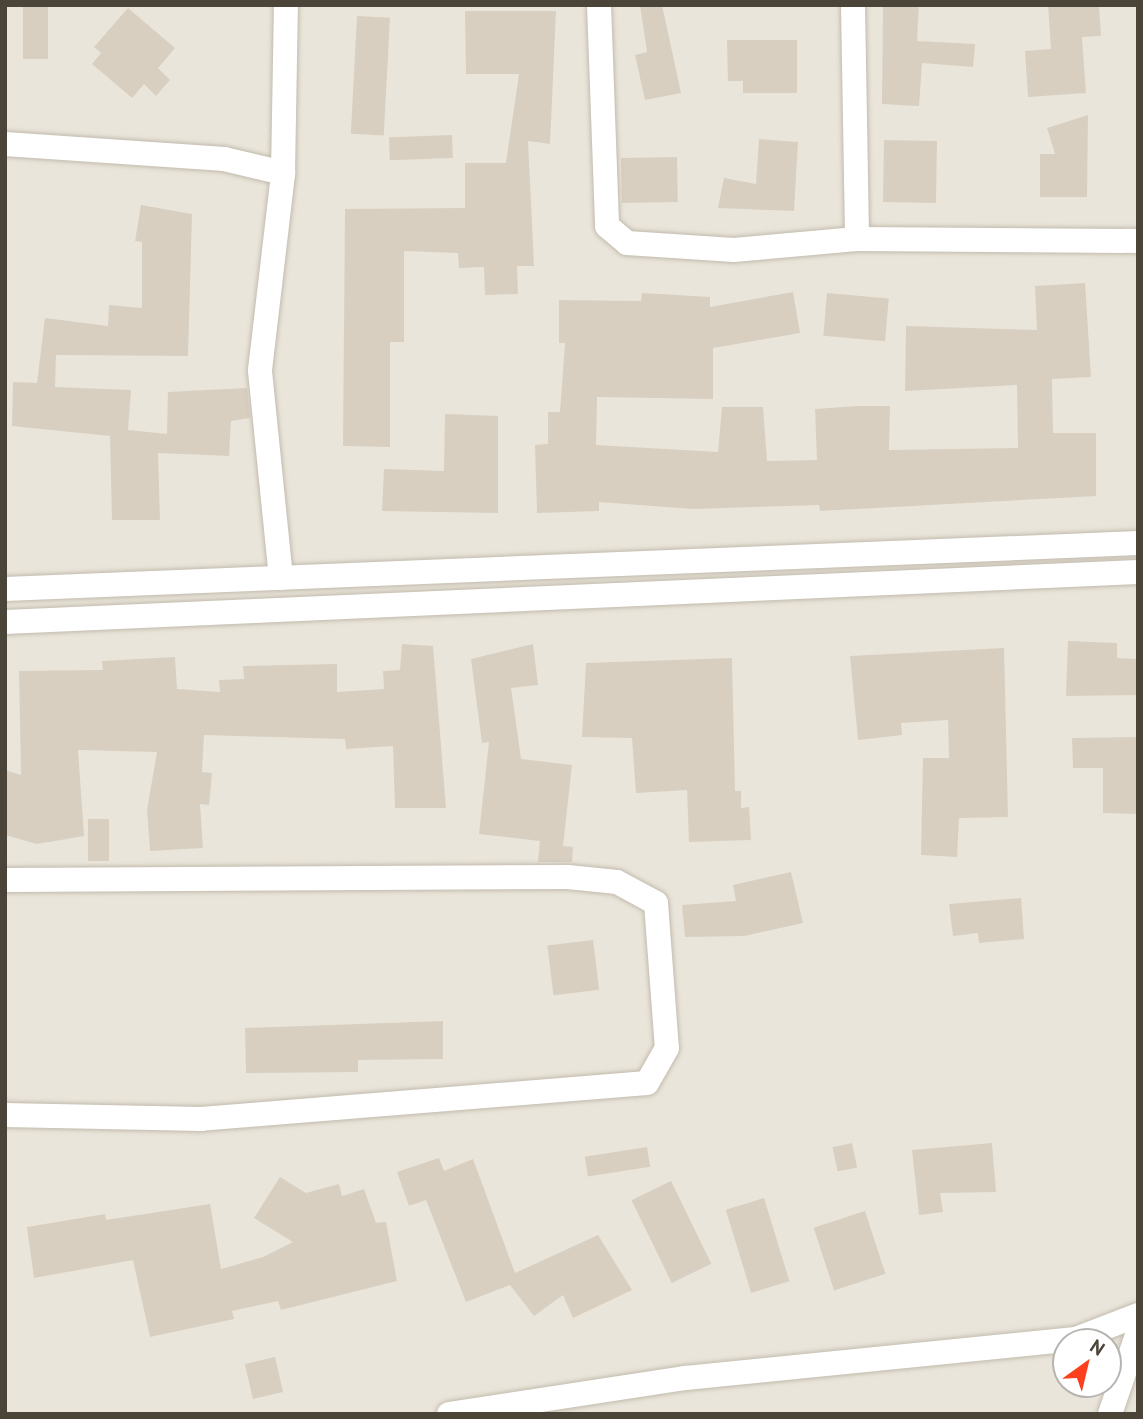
<!DOCTYPE html>
<style>
body{margin:0}
#map{position:relative;width:1143px;height:1419px;overflow:hidden;background:#f6f3ec;font-family:"PT Sans",sans-serif}
div>[style]{position:absolute}
.residential>*{inset:0;background:#eae5da}
.building>*{inset:0;background:#d8cfc1;transform-origin:0 0}
.roads{filter:drop-shadow(0 0 2px #c2bbae) drop-shadow(0 0 2px #c2bbae)}
.street>*{height:24px;margin:-12px;padding:0 12px;transform-origin:12px;border-radius:12px;background:#fff}
span{translate:-50% -50%;white-space:nowrap;text-align:center;line-height:1.15;-webkit-text-stroke:5px #fff;paint-order:stroke}
.frame{position:absolute;inset:0;border:7px solid #4b4439;pointer-events:none}
.north{position:absolute;left:1052px;top:1328px;width:70px;height:70px;box-sizing:border-box;background:#fff;border:2px solid #b7b4b0;border-radius:50%;rotate:34deg;font-size:19px;font-weight:700;line-height:28px;text-align:center;color:#4b4439}
.north::after{content:'';display:block;margin:auto;width:24px;height:32px;background:#fc3f1d;clip-path:polygon(50% 0,100% 100%,50% 72%,0 100%)}
</style>
<div id="map">
<div class="residential">
<i style="clip-path:polygon(evenodd,5px 5px,1138px 5px,1138px 1414px,5px 1414px,5px 5px,1066px 1342px,1108px 1342px,1108px 1384px,1066px 1384px,1066px 1342px)"></i>
</div>
<div class="building">
<i style="left:23px;top:5px;width:25px;height:54px"></i>
<i style="clip-path:polygon(640px 5px,662px 5px,681px 93px,645px 100px,635px 55px,647px 52px)"></i>
<i style="clip-path:polygon(883px 5px,919px 5px,917px 41px,975px 44px,973px 67px,922px 63px,919px 106px,882px 104px)"></i>
<i style="clip-path:polygon(1048px 5px,1099px 5px,1101px 36px,1082px 37px,1086px 93px,1028px 97px,1025px 51px,1051px 49px)"></i>
<i style="clip-path:polygon(128px 8px,175px 48px,158px 68px,170px 80px,156px 96px,144px 84px,132px 98px,92px 64px,101px 53px,94px 47px)"></i>
<i style="clip-path:polygon(465px 11px,556px 11px,550px 144px,528px 141px,534px 266px,517px 266px,518px 294px,485px 295px,484px 267px,459px 268px,458px 253px,404px 251px,404px 342px,390px 342px,390px 447px,343px 446px,345px 209px,465px 208px,465px 163px,506px 163px,519px 74px,466px 74px)"></i>
<i style="left:357px;top:16px;width:33px;height:118px;rotate:3deg"></i>
<i style="clip-path:polygon(727px 40px,797px 40px,797px 93px,743px 93px,743px 81px,728px 81px)"></i>
<i style="clip-path:polygon(1088px 115px,1087px 197px,1040px 197px,1040px 154px,1055px 154px,1047px 128px)"></i>
<i style="left:452px;top:135px;width:23px;height:63px;rotate:88deg"></i>
<i style="clip-path:polygon(759px 139px,798px 142px,794px 211px,718px 208px,724px 178px,756px 184px)"></i>
<i style="left:884px;top:140px;width:53px;height:62px;rotate:1deg"></i>
<i style="left:677px;top:157px;width:45px;height:56px;rotate:89deg"></i>
<i style="clip-path:polygon(141px 205px,192px 214px,188px 356px,56px 355px,55px 387px,131px 390px,128px 430px,167px 434px,168px 392px,247px 388px,250px 418px,231px 421px,229px 456px,158px 453px,160px 520px,112px 520px,110px 436px,12px 426px,13px 382px,37px 383px,45px 318px,108px 326px,109px 305px,142px 308px,142px 242px,135px 241px)"></i>
<i style="clip-path:polygon(1085px 283px,1091px 377px,1052px 379px,1053px 433px,1096px 433px,1096px 496px,820px 511px,819px 505px,693px 509px,599px 502px,599px 511px,537px 513px,535px 445px,548px 444px,548px 412px,560px 412px,565px 343px,559px 343px,559px 300px,641px 301px,642px 293px,710px 297px,710px 307px,793px 292px,800px 333px,713px 348px,713px 399px,597px 397px,596px 445px,718px 452px,722px 407px,763px 407px,767px 461px,817px 460px,815px 409px,857px 406px,890px 406px,889px 450px,1018px 448px,1017px 385px,905px 391px,906px 326px,1037px 330px,1035px 286px)"></i>
<i style="left:827px;top:293px;width:62px;height:43px;rotate:5deg"></i>
<i style="clip-path:polygon(445px 414px,498px 416px,498px 513px,382px 511px,384px 469px,444px 471px)"></i>
<i style="clip-path:polygon(1068px 641px,1117px 643px,1117px 658px,1138px 659px,1138px 695px,1066px 696px)"></i>
<i style="clip-path:polygon(402px 644px,433px 646px,446px 808px,395px 808px,393px 746px,346px 749px,345px 739px,204px 735px,202px 772px,212px 773px,209px 805px,200px 804px,203px 848px,150px 851px,147px 810px,157px 752px,78px 750px,84px 836px,37px 844px,5px 835px,5px 770px,21px 775px,19px 671px,103px 670px,102px 661px,175px 657px,177px 689px,220px 692px,219px 680px,244px 679px,243px 666px,337px 664px,337px 692px,384px 689px,383px 671px,400px 670px)"></i>
<i style="clip-path:polygon(533px 644px,538px 685px,511px 688px,521px 759px,572px 765px,563px 846px,573px 847px,572px 862px,538px 862px,540px 841px,479px 834px,489px 742px,482px 743px,471px 659px)"></i>
<i style="clip-path:polygon(1004px 648px,1008px 817px,959px 818px,957px 857px,921px 855px,923px 758px,949px 758px,948px 720px,901px 723px,902px 735px,858px 740px,850px 656px)"></i>
<i style="clip-path:polygon(732px 658px,735px 791px,741px 791px,741px 808px,749px 807px,751px 840px,689px 842px,687px 790px,636px 793px,632px 738px,582px 737px,586px 663px)"></i>
<i style="clip-path:polygon(1138px 737px,1138px 814px,1103px 813px,1103px 768px,1073px 768px,1072px 738px)"></i>
<i style="left:88px;top:819px;width:21px;height:42px"></i>
<i style="clip-path:polygon(791px 872px,803px 923px,744px 936px,685px 937px,682px 905px,736px 901px,733px 885px)"></i>
<i style="clip-path:polygon(1021px 898px,1024px 939px,979px 943px,978px 933px,953px 936px,949px 904px)"></i>
<i style="left:593px;top:940px;width:50px;height:46px;rotate:83deg"></i>
<i style="clip-path:polygon(443px 1021px,443px 1059px,358px 1060px,358px 1072px,246px 1073px,245px 1028px)"></i>
<i style="left:852px;top:1143px;width:25px;height:20px;rotate:78deg"></i>
<i style="clip-path:polygon(992px 1143px,996px 1192px,940px 1193px,943px 1212px,919px 1215px,912px 1150px)"></i>
<i style="left:647px;top:1147px;width:20px;height:63px;rotate:81deg"></i>
<i style="clip-path:polygon(439px 1158px,444px 1171px,473px 1159px,515px 1273px,598px 1235px,632px 1290px,573px 1318px,563px 1295px,534px 1316px,510px 1285px,466px 1302px,426px 1200px,409px 1206px,397px 1172px)"></i>
<i style="clip-path:polygon(280px 1177px,306px 1193px,339px 1184px,342px 1196px,364px 1189px,376px 1223px,386px 1222px,397px 1281px,281px 1310px,278px 1301px,232px 1311px,234px 1319px,150px 1337px,133px 1260px,34px 1278px,27px 1227px,105px 1214px,106px 1220px,210px 1204px,221px 1269px,263px 1257px,293px 1242px,254px 1218px)"></i>
<i style="left:671px;top:1181px;width:92px;height:44px;rotate:64deg"></i>
<i style="left:764px;top:1198px;width:87px;height:40px;rotate:73deg"></i>
<i style="left:865px;top:1211px;width:66px;height:54px;rotate:72deg"></i>
<i style="left:275px;top:1357px;width:36px;height:31px;rotate:77deg"></i>
</div>
<div class="roads">
<div class="street">
<i style="left:599px;top:5px;width:221px;rotate:87.9deg"></i>
<i style="left:607px;top:226px;width:26px;rotate:40deg"></i>
<i style="left:627px;top:243px;width:107px;rotate:3.7deg"></i>
<i style="left:734px;top:250px;width:123px;rotate:-5.1deg"></i>
<i style="left:857px;top:239px;width:281px;rotate:0.4deg"></i>
<i style="left:853px;top:5px;width:234px;rotate:89deg"></i>
<i style="left:5px;top:144px;width:220px;rotate:3.9deg"></i>
<i style="left:224px;top:159px;width:61px;rotate:13.3deg"></i>
<i style="left:281px;top:578px;width:209px;rotate:-95.8deg"></i>
<i style="left:260px;top:370px;width:198px;rotate:-83.3deg"></i>
<i style="left:283px;top:173px;width:168px;rotate:-89deg"></i>
<i style="left:5px;top:589px;width:1134px;rotate:-2.32deg"></i>
<i style="left:5px;top:622px;width:1134px;rotate:-2.53deg"></i>
<i style="left:5px;top:880px;width:563px;rotate:-0.31deg"></i>
<i style="left:568px;top:877px;width:49px;rotate:5.8deg"></i>
<i style="left:617px;top:882px;width:44px;rotate:28.3deg"></i>
<i style="left:656px;top:903px;width:145px;rotate:85.7deg"></i>
<i style="left:667px;top:1048px;width:40px;rotate:119.7deg"></i>
<i style="left:647px;top:1083px;width:447px;rotate:175.4deg"></i>
<i style="left:201px;top:1119px;width:196px;rotate:-178.8deg"></i>
<i style="left:449px;top:1414px;width:239px;rotate:-8.7deg"></i>
<i style="left:685px;top:1378px;width:393px;rotate:-5.7deg"></i>
<i style="left:1076px;top:1339px;width:66px;rotate:-21.2deg"></i>
<i style="left:1110px;top:1414px;width:87px;rotate:-71.1deg"></i>
</div>
</div>
<div class="frame"></div>
<div class="north">N</div>
</div>
